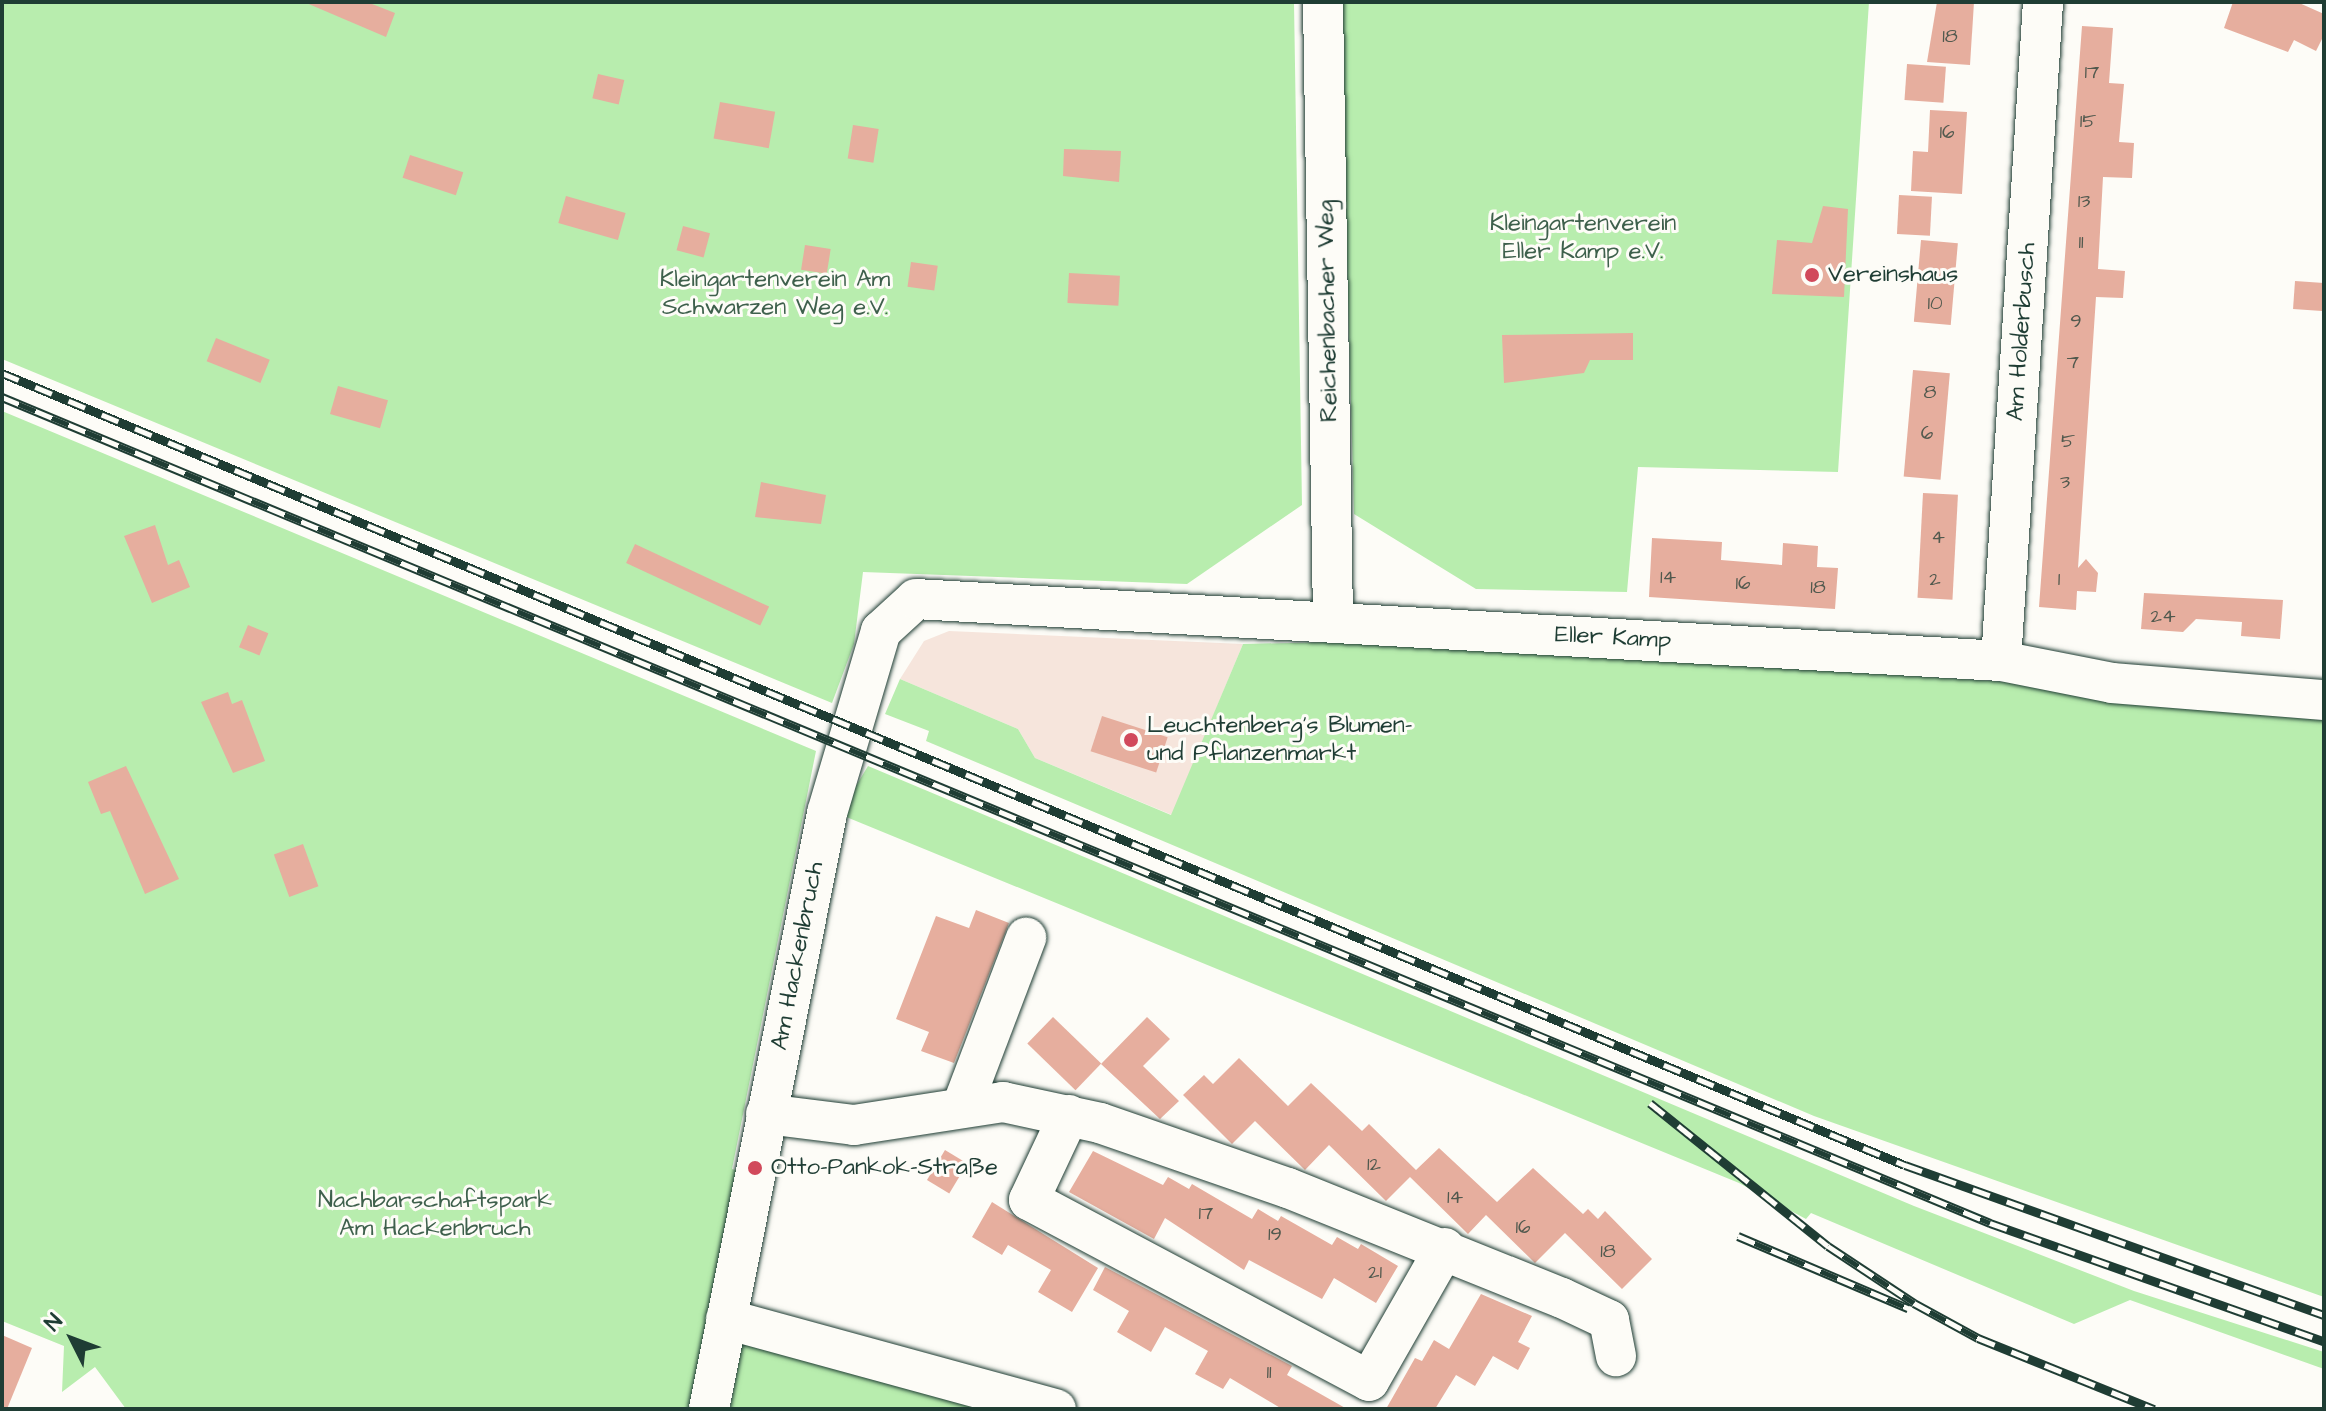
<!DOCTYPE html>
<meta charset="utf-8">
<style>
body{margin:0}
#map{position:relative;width:2326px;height:1411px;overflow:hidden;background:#fdfcf7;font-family:"Architects Daughter",sans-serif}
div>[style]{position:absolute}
.built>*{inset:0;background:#f6e5dc}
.green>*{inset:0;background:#b8edae}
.building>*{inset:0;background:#e6ae9e;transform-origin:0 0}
.roads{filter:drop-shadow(0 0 2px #1f3d34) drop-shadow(0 0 2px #1f3d34)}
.minor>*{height:40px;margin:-20px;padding:0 20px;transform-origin:20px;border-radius:20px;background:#fdfcf7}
.rail>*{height:9px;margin-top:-4.5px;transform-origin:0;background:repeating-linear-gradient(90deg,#fdfcf7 0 18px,#1f3d34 0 36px);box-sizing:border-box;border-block:2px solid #1f3d34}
.dots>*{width:22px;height:22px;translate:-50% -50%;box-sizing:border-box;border:4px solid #fdfcf7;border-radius:50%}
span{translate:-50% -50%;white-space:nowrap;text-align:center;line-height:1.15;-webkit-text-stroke:6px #fdfcf7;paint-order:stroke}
.number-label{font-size:20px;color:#51594e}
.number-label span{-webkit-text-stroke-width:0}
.park-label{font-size:24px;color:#3e604c}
.poi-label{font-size:24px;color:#1f3d34}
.left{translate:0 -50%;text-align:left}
.street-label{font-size:24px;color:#1f3d34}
.frame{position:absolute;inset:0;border:4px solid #1f3d34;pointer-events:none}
.north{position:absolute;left:32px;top:1299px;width:80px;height:80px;-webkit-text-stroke:6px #fdfcf7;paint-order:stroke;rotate:312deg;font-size:22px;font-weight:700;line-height:32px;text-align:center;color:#1f3d34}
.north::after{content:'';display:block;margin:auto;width:28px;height:36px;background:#1f3d34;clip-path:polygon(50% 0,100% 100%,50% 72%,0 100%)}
</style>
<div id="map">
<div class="built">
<i style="clip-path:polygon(949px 631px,1243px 644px,1172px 815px,1035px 758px,1018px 729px,900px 679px,924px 641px)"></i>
</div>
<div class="green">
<i style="clip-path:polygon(2px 2px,1294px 2px,1302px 505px,1187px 584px,863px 572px,854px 644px,832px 703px,2px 359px)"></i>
<i style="clip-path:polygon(1340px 2px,1869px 2px,1838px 472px,1638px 467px,1627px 592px,1476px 589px,1354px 514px)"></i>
<i style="clip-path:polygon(2px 411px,816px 751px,732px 1169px,739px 1171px,692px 1409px,126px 1409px,95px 1367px,62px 1392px,64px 1346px,2px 1321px)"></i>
<i style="clip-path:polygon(1379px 641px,2007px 682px,2120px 703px,2324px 720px,2324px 1297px,1814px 1116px,926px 741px,929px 731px,885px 714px,900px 679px,1018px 729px,1035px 758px,1171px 815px,1243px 644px)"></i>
<i style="clip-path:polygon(868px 766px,1914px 1206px,2134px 1291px,2324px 1352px,2324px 1369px,2130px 1300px,2074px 1324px,1811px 1213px,1806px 1219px,1739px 1183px,839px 814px)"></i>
<i style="clip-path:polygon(745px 1326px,991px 1409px,730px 1409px)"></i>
</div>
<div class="building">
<i style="clip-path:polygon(304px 2px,367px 2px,395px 13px,386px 37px)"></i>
<i style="clip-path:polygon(1937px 2px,1974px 2px,1970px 65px,1927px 62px)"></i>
<i style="clip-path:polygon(2233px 2px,2297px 2px,2324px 14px,2324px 35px,2316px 51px,2294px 40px,2288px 52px,2224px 28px)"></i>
<i style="clip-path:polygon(2082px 26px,2113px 28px,2109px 83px,2124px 84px,2119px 142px,2134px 143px,2132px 178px,2103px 177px,2098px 269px,2125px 271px,2123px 298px,2096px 297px,2078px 568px,2086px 559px,2098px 573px,2096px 592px,2077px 591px,2076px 610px,2039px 607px)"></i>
<i style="left:1907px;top:64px;width:39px;height:36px;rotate:4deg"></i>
<i style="left:598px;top:74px;width:27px;height:25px;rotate:13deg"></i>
<i style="left:720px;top:102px;width:56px;height:37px;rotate:10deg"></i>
<i style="clip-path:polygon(1930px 110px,1967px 112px,1962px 194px,1911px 191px,1913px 151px,1928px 152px)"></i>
<i style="left:853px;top:125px;width:26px;height:34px;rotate:9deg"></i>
<i style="clip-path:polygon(1064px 149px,1121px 151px,1119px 182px,1063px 176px)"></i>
<i style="left:410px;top:155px;width:56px;height:24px;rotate:18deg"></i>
<i style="left:1899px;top:195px;width:33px;height:39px;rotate:3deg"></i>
<i style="left:566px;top:196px;width:62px;height:28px;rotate:16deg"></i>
<i style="clip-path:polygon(1823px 206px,1848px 209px,1844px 297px,1772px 294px,1777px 240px,1812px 243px)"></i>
<i style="left:683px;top:226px;width:28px;height:25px;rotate:15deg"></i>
<i style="left:1921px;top:240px;width:37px;height:82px;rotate:5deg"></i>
<i style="left:805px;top:245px;width:26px;height:25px;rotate:9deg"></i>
<i style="left:911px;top:262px;width:27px;height:25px;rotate:8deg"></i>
<i style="left:1069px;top:273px;width:51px;height:30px;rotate:3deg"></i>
<i style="left:2295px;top:281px;width:29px;height:28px;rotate:4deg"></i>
<i style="clip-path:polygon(1633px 333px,1633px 360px,1590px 360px,1584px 373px,1504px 383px,1502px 335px)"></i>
<i style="left:216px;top:338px;width:58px;height:25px;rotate:22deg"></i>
<i style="left:1913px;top:370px;width:37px;height:107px;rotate:5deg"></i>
<i style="left:338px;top:386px;width:52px;height:29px;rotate:16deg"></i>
<i style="clip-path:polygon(761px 482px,826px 495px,821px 524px,755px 517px)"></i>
<i style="left:1923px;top:493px;width:35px;height:105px;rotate:3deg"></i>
<i style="clip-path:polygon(155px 525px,168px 565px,179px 560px,190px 587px,152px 603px,124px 536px)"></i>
<i style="clip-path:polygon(1652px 538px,1722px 542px,1721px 560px,1782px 565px,1783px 543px,1818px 546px,1817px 567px,1838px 568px,1835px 609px,1649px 597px)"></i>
<i style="left:635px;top:544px;width:148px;height:21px;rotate:25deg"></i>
<i style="clip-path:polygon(2144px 593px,2283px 600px,2280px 639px,2241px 636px,2242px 622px,2196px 619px,2183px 632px,2141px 629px)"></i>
<i style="left:248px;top:625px;width:22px;height:24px;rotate:22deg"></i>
<i style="clip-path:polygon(228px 692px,232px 704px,242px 700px,265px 761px,233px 773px,201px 702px)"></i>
<i style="left:1102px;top:716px;width:69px;height:37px;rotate:18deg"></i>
<i style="clip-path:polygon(126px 766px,179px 879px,145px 894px,110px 811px,101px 814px,88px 782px)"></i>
<i style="left:303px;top:844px;width:45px;height:31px;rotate:70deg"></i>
<i style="clip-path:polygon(976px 910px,1009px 923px,954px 1063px,921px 1051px,929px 1032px,896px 1019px,936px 916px,969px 928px)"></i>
<i style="left:1053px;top:1017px;width:67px;height:37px;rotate:44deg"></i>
<i style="clip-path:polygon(1147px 1017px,1170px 1039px,1143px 1066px,1179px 1101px,1160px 1119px,1101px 1064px)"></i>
<i style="clip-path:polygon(1239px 1058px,1288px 1106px,1311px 1083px,1362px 1131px,1369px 1124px,1416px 1170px,1439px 1148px,1497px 1202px,1533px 1168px,1583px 1214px,1588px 1209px,1598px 1219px,1605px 1211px,1652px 1259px,1622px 1289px,1565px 1233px,1535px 1263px,1486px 1215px,1468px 1234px,1410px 1177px,1386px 1201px,1329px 1145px,1305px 1170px,1255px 1121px,1232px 1144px,1183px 1095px,1204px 1075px,1213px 1084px)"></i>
<i style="left:945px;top:1150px;width:26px;height:35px;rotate:31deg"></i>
<i style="clip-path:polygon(1093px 1151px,1163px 1185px,1168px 1177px,1189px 1189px,1192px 1184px,1252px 1219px,1258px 1209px,1278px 1221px,1281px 1216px,1332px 1245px,1337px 1237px,1358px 1249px,1361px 1244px,1398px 1266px,1376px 1303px,1334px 1278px,1322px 1299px,1249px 1260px,1244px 1270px,1165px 1218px,1154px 1239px,1069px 1192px)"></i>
<i style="clip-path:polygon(992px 1202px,1098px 1268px,1072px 1312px,1038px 1292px,1051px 1270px,1008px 1245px,1002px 1255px,972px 1237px)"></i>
<i style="clip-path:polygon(1105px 1267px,1292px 1366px,1287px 1375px,1347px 1409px,1282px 1409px,1230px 1378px,1223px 1389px,1195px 1374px,1208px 1351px,1165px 1327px,1151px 1352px,1117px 1332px,1129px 1311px,1093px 1290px)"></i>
<i style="clip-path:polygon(1481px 1294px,1532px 1316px,1518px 1342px,1530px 1348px,1518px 1370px,1493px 1356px,1475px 1386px,1456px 1375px,1435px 1409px,1386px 1409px,1415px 1358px,1422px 1361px,1434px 1340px,1449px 1349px)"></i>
<i style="clip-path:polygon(2px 1335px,32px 1348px,7px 1409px,2px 1409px)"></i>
</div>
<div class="roads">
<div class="minor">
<i style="left:1323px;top:2px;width:618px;rotate:89.07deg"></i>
<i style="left:2001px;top:661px;width:660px;rotate:-86.35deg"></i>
<i style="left:963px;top:1104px;width:178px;rotate:-69.2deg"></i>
<i style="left:766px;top:1114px;width:89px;rotate:7.1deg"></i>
<i style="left:854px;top:1125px;width:151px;rotate:-8.8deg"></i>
<i style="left:1003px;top:1102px;width:99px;rotate:12.2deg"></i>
<i style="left:1100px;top:1123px;width:199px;rotate:19.1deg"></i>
<i style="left:1288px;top:1188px;width:295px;rotate:21.9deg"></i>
<i style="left:1562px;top:1298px;width:52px;rotate:25.1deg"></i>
<i style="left:1609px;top:1320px;width:37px;rotate:79deg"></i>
<i style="left:1069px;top:1115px;width:94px;rotate:115.2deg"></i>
<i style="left:1029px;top:1200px;width:385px;rotate:28deg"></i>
<i style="left:1369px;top:1381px;width:153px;rotate:-60.3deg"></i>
<i style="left:726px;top:1319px;width:342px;rotate:15.3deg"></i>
<i style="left:709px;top:1409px;width:608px;rotate:-78.8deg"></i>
<i style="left:827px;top:813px;width:190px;rotate:-73.5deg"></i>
<i style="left:881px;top:631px;width:47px;rotate:-42.4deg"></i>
<i style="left:916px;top:599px;width:1087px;rotate:3.27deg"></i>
<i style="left:2001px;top:661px;width:113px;rotate:11.2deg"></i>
<i style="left:2112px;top:683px;width:213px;rotate:4.6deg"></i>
</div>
</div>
<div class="rail">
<i style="left:2px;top:373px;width:2061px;rotate:22.6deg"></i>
<i style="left:1905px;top:1165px;width:445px;rotate:19.7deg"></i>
<i style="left:2px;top:397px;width:2153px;rotate:22.56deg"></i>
<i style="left:1990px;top:1223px;width:354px;rotate:19.5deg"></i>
<i style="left:1650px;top:1103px;width:228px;rotate:38.8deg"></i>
<i style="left:1828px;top:1246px;width:103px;rotate:33.5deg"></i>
<i style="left:1914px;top:1303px;width:73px;rotate:28.7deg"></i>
<i style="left:1978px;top:1338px;width:190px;rotate:22deg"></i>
<i style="left:1738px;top:1236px;width:185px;rotate:23deg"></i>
</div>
<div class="dots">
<i style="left:1812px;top:275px;background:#d1495b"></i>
<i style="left:1131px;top:740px;background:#d1495b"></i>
<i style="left:755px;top:1168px;background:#d1495b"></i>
</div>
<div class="number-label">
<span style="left:1950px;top:36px">18</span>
<span style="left:2092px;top:72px">17</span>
<span style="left:2088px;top:121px">15</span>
<span style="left:1947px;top:132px">16</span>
<span style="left:2084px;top:201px">13</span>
<span style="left:2081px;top:242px">11</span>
<span style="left:1935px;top:303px">10</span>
<span style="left:2076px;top:321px">9</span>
<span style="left:2073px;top:362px">7</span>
<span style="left:1930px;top:392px">8</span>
<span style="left:1927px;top:433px">6</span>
<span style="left:2068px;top:441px">5</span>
<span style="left:2065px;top:482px">3</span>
<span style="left:1938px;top:537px">4</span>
<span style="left:1668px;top:577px">14</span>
<span style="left:1935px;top:579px">2</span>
<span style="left:2059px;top:579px">1</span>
<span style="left:1743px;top:583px">16</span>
<span style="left:1818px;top:587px">18</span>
<span style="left:2163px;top:616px">24</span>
<span style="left:1374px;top:1164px">12</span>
<span style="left:1455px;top:1197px">14</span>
<span style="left:1206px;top:1213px">17</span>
<span style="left:1523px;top:1227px">16</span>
<span style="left:1275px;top:1234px">19</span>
<span style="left:1608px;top:1251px">18</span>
<span style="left:1375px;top:1272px">21</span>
<span style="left:1269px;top:1372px">11</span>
</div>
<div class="park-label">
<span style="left:1583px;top:238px">Kleingartenverein<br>Eller Kamp e.V.</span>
<span style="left:775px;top:294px">Kleingartenverein Am<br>Schwarzen Weg e.V.</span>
<span style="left:435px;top:1215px">Nachbarschaftspark<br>Am Hackenbruch</span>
</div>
<div class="poi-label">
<span class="left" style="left:1828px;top:275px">Vereinshaus</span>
<span class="left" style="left:1147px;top:740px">Leuchtenberg's Blumen-<br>und Pflanzenmarkt</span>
<span class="left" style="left:771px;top:1168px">Otto-Pankok-Straße</span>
</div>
<div class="street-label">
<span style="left:1328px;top:311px;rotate:-91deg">Reichenbacher Weg</span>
<span style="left:2022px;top:332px;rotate:-86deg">Am Holderbusch</span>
<span style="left:1613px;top:638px;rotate:3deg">Eller Kamp</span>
<span style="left:798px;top:956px;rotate:-79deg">Am Hackenbruch</span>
</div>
<div class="frame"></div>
<div class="north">N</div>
</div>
